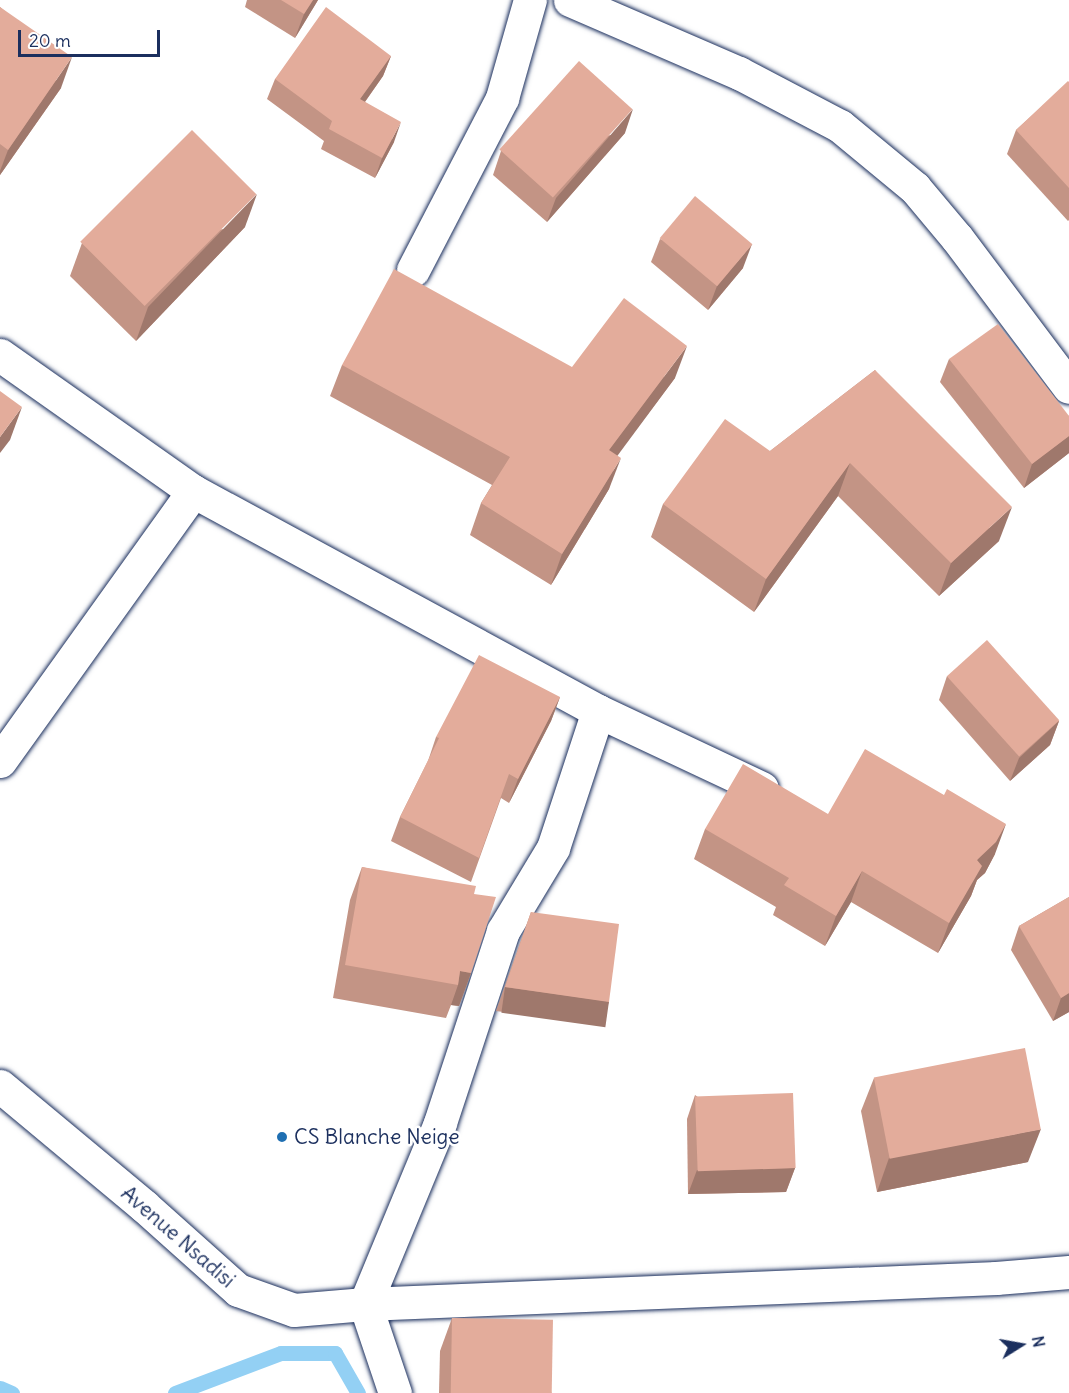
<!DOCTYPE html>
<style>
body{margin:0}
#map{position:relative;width:1069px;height:1393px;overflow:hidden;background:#fff;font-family:Delius,sans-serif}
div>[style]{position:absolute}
.stream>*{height:15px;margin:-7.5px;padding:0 7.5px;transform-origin:7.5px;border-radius:7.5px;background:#93d0f4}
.roads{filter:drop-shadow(0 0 2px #1b2f5e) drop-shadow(0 0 2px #1b2f5e)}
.minor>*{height:33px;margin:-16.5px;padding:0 16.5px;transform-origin:16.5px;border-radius:16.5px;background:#fff}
.wall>*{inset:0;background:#c39485}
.shaded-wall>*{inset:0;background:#9f786c;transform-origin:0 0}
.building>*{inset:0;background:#e3ac9b;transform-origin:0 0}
.dots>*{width:16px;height:16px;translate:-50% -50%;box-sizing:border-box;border:3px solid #fff;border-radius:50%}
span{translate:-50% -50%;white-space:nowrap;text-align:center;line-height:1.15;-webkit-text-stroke:5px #fff;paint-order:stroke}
.poi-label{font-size:21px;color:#1b2f5e}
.left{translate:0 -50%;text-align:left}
.street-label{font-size:21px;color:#1b2f5e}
.north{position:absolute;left:991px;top:1315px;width:60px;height:60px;-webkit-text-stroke:4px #fff;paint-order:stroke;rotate:79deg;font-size:16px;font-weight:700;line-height:24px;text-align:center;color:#1b2f5e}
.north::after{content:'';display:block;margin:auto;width:21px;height:27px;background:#1b2f5e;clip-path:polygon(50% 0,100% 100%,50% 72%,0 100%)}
.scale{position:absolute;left:18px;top:30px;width:142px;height:27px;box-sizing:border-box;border:3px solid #1b2f5e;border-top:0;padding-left:8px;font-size:18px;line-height:21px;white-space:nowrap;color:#1b2f5e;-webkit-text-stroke:4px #fff;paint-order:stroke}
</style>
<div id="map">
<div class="stream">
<i style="left:0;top:1388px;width:13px;rotate:23deg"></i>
<i style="left:175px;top:1393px;width:113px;rotate:-20.7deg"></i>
<i style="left:281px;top:1353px;width:54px"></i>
<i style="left:335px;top:1353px;width:46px;rotate:60.1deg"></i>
</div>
<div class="roads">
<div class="minor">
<i style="left:570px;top:0;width:184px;rotate:23.4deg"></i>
<i style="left:739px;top:73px;width:114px;rotate:27.7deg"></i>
<i style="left:840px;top:126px;width:97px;rotate:39.6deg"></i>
<i style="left:915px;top:188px;width:65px;rotate:50deg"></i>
<i style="left:957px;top:238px;width:186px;rotate:53.1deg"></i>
<i style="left:413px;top:270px;width:194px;rotate:-62.6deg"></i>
<i style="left:502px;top:98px;width:102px;rotate:-74.1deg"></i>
<i style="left:0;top:355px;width:236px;rotate:35.2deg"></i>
<i style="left:193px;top:491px;width:461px;rotate:28.5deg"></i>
<i style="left:598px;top:711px;width:181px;rotate:25.2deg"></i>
<i style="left:598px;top:711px;width:144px;rotate:108.2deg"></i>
<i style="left:553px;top:848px;width:97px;rotate:121.1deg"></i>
<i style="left:503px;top:931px;width:202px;rotate:108.2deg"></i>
<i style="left:440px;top:1123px;width:196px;rotate:112.5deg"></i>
<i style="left:365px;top:1304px;width:632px;rotate:-2.36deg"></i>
<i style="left:996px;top:1278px;width:73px;rotate:-4.7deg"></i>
<i style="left:0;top:761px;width:332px;rotate:-54.4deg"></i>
<i style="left:0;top:1086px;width:187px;rotate:39.8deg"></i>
<i style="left:144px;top:1206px;width:126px;rotate:41.8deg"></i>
<i style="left:238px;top:1290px;width:59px;rotate:19.7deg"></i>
<i style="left:294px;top:1310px;width:71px;rotate:-4.8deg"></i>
<i style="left:365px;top:1304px;width:94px;rotate:71.4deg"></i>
</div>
</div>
<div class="wall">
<i style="clip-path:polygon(247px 0,318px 0,295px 38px,245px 7px)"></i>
<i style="clip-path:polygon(0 7px,7px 13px,61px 88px,0 175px)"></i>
<i style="clip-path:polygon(391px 56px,383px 76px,365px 102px,394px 142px,375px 178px,321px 149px,324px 141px,267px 99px,275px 79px)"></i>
<i style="clip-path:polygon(1069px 82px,1069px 220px,1068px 221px,1007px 154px,1016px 130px)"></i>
<i style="clip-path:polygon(625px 133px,547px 222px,493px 175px,501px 151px)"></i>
<i style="clip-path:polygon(245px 227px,136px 341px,70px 276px,82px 243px)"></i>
<i style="clip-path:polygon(660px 239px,743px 268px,708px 310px,651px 262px)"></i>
<i style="clip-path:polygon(949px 359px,1069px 416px,1069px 453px,1024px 488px,940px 382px)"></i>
<i style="clip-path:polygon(342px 365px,572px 367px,675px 378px,617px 455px,609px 489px,551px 585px,470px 535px,481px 503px,492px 485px,330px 396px)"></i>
<i style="clip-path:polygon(875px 370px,999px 541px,939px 596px,838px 496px,754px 612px,651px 537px,663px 504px,770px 451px)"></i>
<i style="clip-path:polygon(947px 676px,1059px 721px,1050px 745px,1010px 781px,939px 700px)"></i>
<i style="clip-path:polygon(560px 697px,551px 721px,509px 803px,501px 798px,471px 882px,391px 841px,400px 817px,428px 761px,436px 737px)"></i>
<i style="clip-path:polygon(828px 814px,995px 854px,985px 873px,977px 880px,971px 896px,938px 953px,851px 902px,825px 946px,773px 915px,776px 907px,694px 859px,705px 829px)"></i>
<i style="clip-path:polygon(362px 867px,474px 894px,471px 973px,459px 1006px,451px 1005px,446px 1018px,333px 998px,350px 900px)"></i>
<i style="clip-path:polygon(1069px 897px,1069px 1012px,1053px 1021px,1011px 950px,1019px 926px)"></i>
<i style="clip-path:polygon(531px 912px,609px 1002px,600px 1025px,496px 1011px)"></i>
<i style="clip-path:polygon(874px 1078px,1028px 1162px,877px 1192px,861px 1111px)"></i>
<i style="clip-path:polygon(695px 1095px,795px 1168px,786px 1192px,688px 1194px,687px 1119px)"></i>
<i style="clip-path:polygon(452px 1318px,552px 1393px,439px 1393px,440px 1351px)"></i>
</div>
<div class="shaded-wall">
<i style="clip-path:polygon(313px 0,318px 0,295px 38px,304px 14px)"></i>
<i style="clip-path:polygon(391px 56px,383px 76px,352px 120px,360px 99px)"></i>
<i style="clip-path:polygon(72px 57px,61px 88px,0 175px,0 171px,8px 150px)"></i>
<i style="clip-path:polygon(633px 109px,625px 133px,547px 222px,556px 198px)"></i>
<i style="clip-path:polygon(401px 122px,394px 142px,375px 178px,382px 158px)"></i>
<i style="clip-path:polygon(257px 194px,245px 227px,136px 341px,148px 307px)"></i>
<i style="clip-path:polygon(752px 244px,743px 268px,708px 310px,717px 286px)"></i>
<i style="clip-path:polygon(687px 346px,675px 378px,598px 482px,609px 450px)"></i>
<i style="clip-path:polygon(22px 407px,10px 440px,0 453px,0 437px)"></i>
<i style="clip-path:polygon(1069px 436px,1069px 453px,1024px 488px,1032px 464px)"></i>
<i style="clip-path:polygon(621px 458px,609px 489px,551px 585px,562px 554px)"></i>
<i style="clip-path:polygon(850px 463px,838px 496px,754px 612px,766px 579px)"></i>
<i style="clip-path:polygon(1012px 507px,999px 541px,939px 596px,951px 563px)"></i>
<i style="clip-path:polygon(560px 697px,551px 721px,509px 803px,518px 779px)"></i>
<i style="clip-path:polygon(1059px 721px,1050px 745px,1010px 781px,1019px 758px)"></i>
<i style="clip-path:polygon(1006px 824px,995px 854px,985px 873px,977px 880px,971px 896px,938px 953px,949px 923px,977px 860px)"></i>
<i style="clip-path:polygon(862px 871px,851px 902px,825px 946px,836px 916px)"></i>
<i style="clip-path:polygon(460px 971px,471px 973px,459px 1006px,451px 1005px,458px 985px)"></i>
<i style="left:505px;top:987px;width:105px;height:26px;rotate:8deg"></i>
<i style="clip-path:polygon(1069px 993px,1069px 1012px,1053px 1021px,1061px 998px)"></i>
<i style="clip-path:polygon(1041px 1129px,1028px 1162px,877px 1192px,889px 1158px)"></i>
<i style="clip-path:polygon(795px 1168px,786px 1192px,688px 1194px,697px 1170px)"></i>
</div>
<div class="building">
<i style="clip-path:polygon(281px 0,313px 0,304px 14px)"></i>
<i style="clip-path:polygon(0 7px,72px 57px,8px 150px,0 144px)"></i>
<i style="clip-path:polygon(326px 7px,391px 56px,360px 99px,401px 122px,382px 158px,329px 129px,332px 121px,275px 79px)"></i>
<i style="left:579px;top:61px;width:72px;height:119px;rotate:42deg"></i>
<i style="clip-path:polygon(1068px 81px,1069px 82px,1069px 188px,1016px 130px)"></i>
<i style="left:192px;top:130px;width:91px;height:158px;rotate:45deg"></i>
<i style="left:695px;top:196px;width:75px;height:55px;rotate:40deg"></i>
<i style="clip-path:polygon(394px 269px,572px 367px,624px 298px,687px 346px,609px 450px,621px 458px,562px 554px,481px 503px,510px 457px,342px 365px)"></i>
<i style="clip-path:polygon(998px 324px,1069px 416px,1069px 436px,1032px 464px,949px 359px)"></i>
<i style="clip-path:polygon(875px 370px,1012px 507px,951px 563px,850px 463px,766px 579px,663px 504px,725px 419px,770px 451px)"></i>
<i style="clip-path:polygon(0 391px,22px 407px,0 437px)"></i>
<i style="left:987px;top:640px;width:108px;height:54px;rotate:48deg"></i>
<i style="clip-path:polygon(479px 655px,560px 697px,518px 779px,509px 774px,479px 858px,400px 817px,439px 738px,436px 737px)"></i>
<i style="clip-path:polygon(865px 749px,944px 795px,947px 789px,1006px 824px,996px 842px,977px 860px,982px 866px,949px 923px,862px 871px,836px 916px,784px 885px,789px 878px,705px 829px,743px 764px,828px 814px)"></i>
<i style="clip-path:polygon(362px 867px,476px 886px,474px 894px,496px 897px,471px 973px,460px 971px,458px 985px,345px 965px)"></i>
<i style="clip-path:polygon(1069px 897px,1069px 993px,1061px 998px,1019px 926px)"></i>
<i style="clip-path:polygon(531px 912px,619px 924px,609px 1002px,505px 987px)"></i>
<i style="left:1025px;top:1048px;width:83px;height:154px;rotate:79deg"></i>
<i style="left:793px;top:1093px;width:75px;height:98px;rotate:88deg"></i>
<i style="left:452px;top:1318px;width:101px;height:75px;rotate:1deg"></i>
</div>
<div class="dots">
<i style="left:282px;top:1137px;background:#1f6fb2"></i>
</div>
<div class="poi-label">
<span class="left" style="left:294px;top:1137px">CS Blanche Neige</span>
</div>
<div class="street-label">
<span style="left:178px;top:1237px;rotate:41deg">Avenue Nsadisi</span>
</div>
<div class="north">N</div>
<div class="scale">20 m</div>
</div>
